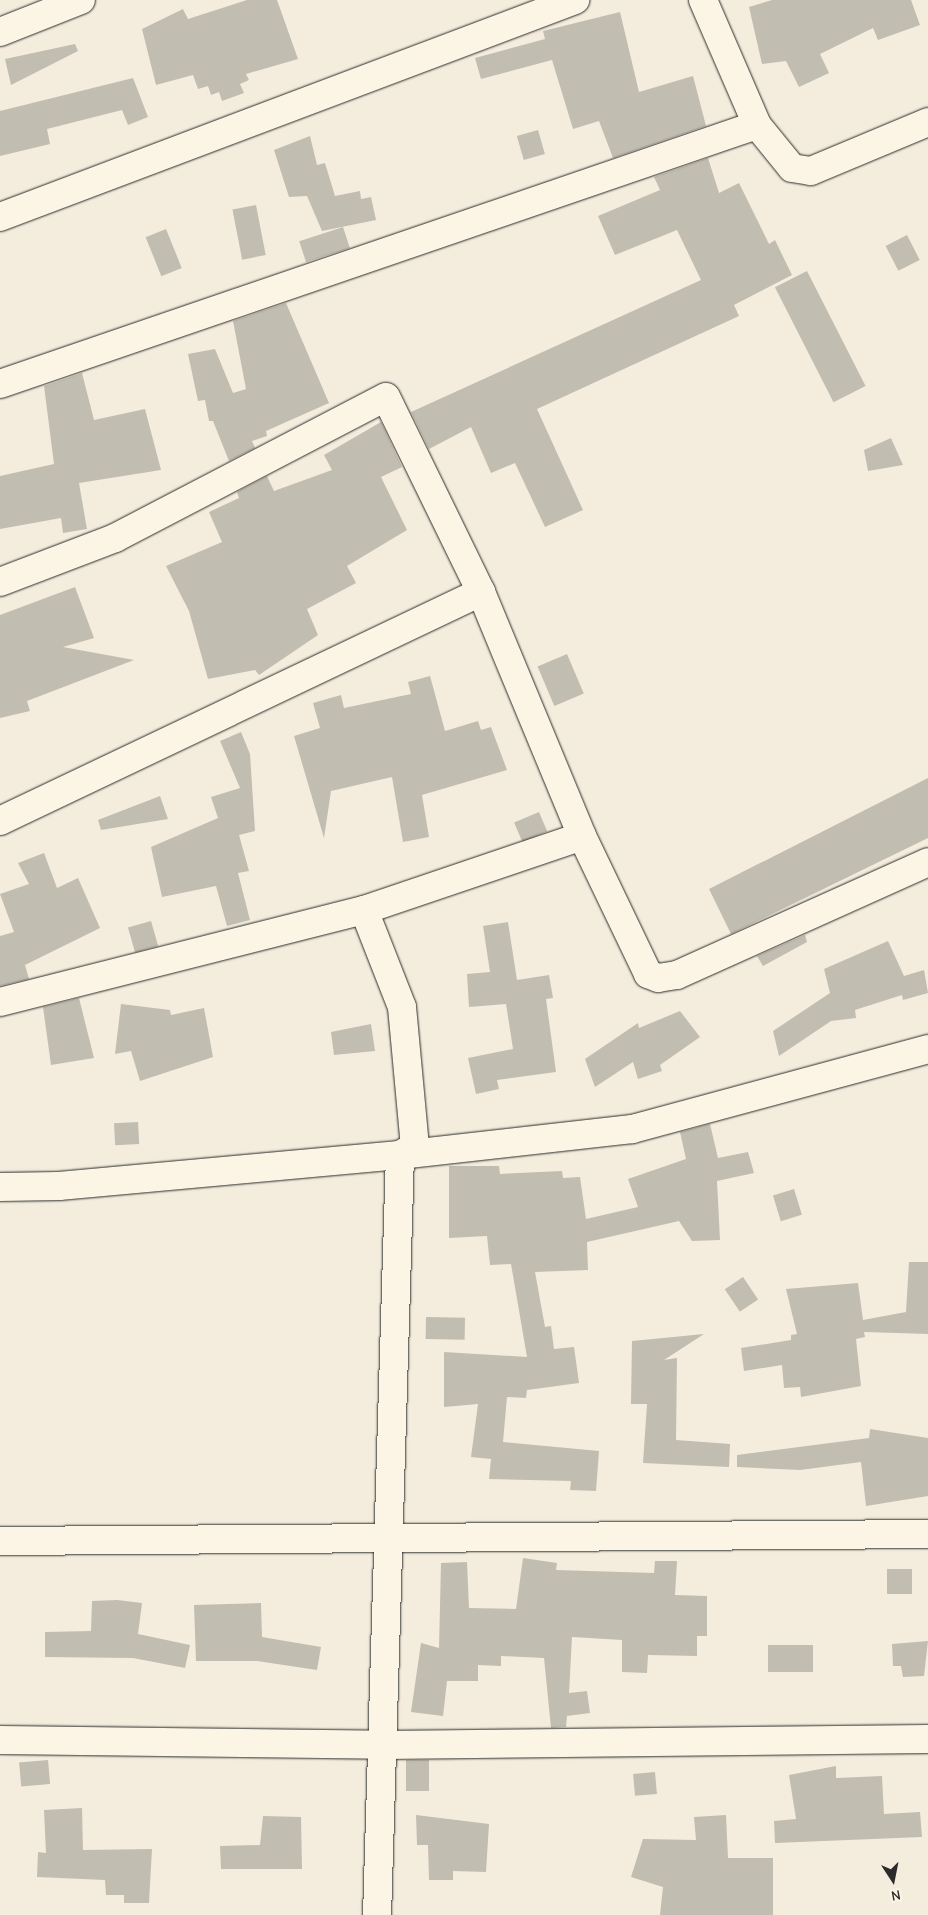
<!DOCTYPE html>
<style>
body{margin:0}
#map{position:relative;width:928px;height:1915px;overflow:hidden;background:#f4edde;font-family:"Comic Neue",sans-serif}
div>[style]{position:absolute}
.building>*{inset:0;background:#c2bdb1;transform-origin:0 0}
.roads{filter:drop-shadow(0 0 1px #2b2b2b) drop-shadow(0 0 1px #2b2b2b)}
.minor>*{height:28px;margin:-14px;padding:0 14px;transform-origin:14px;border-radius:14px;background:#fcf5e5}
span{translate:-50% -50%;white-space:nowrap;text-align:center;line-height:1.15;-webkit-text-stroke:4.5px #fcf5e5;paint-order:stroke}
.north{position:absolute;left:868px;top:1855px;width:50px;height:50px;-webkit-text-stroke:4px #fcf5e5;paint-order:stroke;rotate:169deg;font-size:14px;font-weight:700;line-height:20px;text-align:center;color:#2b2b2b}
.north::after{content:'';display:block;margin:auto;width:18px;height:22px;background:#2b2b2b;clip-path:polygon(50% 0,100% 100%,50% 72%,0 100%)}
</style>
<div id="map">
<div class="building">
<i style="clip-path:polygon(247px 0,277px 0,298px 59px,246px 74px,249px 80px,240px 84px,244px 93px,222px 101px,219px 92px,211px 95px,208px 86px,198px 89px,193px 75px,156px 85px,142px 29px,183px 9px,188px 19px)"></i>
<i style="clip-path:polygon(772px 0,911px 0,920px 25px,878px 40px,873px 28px,820px 54px,829px 73px,799px 87px,786px 61px,762px 64px,749px 7px)"></i>
<i style="clip-path:polygon(620px 12px,639px 92px,693px 76px,706px 126px,613px 158px,599px 121px,573px 129px,552px 60px,481px 79px,475px 58px,545px 39px,543px 31px)"></i>
<i style="clip-path:polygon(75px 44px,78px 51px,11px 85px,5px 59px)"></i>
<i style="clip-path:polygon(133px 78px,148px 117px,128px 125px,122px 110px,47px 129px,50px 144px,0 156px,0 111px)"></i>
<i style="left:538px;top:130px;width:25px;height:22px;rotate:74deg"></i>
<i style="clip-path:polygon(310px 136px,317px 165px,325px 163px,335px 196px,360px 191px,361px 199px,371px 197px,376px 220px,322px 231px,307px 196px,289px 197px,274px 150px)"></i>
<i style="clip-path:polygon(708px 158px,719px 193px,739px 183px,769px 244px,775px 240px,792px 275px,734px 305px,739px 316px,537px 409px,583px 510px,545px 527px,515px 463px,491px 473px,471px 427px,429px 449px,411px 412px,701px 280px,677px 230px,615px 255px,598px 216px,660px 190px,654px 177px)"></i>
<i style="left:256px;top:205px;width:51px;height:24px;rotate:79deg"></i>
<i style="left:343px;top:227px;width:22px;height:46px;rotate:72deg"></i>
<i style="left:166px;top:229px;width:42px;height:22px;rotate:68deg"></i>
<i style="left:907px;top:235px;width:28px;height:24px;rotate:63deg"></i>
<i style="left:807px;top:271px;width:129px;height:36px;rotate:63deg"></i>
<i style="clip-path:polygon(286px 303px,329px 403px,266px 431px,267px 436px,252px 441px,255px 448px,229px 461px,213px 421px,209px 421px,205px 400px,198px 401px,188px 354px,215px 349px,233px 393px,246px 389px,233px 321px)"></i>
<i style="clip-path:polygon(82px 373px,94px 420px,145px 409px,161px 470px,79px 483px,87px 529px,63px 533px,61px 518px,0 529px,0 476px,54px 464px,44px 386px)"></i>
<i style="clip-path:polygon(381px 422px,402px 467px,381px 477px,407px 530px,347px 566px,356px 583px,307px 609px,318px 635px,259px 675px,255px 670px,208px 679px,189px 611px,166px 566px,222px 542px,209px 512px,239px 498px,237px 492px,267px 476px,274px 491px,332px 470px,324px 455px)"></i>
<i style="clip-path:polygon(891px 438px,903px 465px,868px 471px,864px 450px)"></i>
<i style="clip-path:polygon(75px 587px,94px 638px,63px 647px,134px 660px,27px 701px,30px 711px,0 718px,0 615px)"></i>
<i style="left:567px;top:654px;width:43px;height:32px;rotate:67deg"></i>
<i style="clip-path:polygon(430px 676px,445px 731px,478px 721px,481px 730px,491px 727px,507px 770px,422px 795px,429px 837px,403px 842px,392px 777px,331px 791px,324px 838px,294px 736px,320px 728px,313px 703px,341px 695px,344px 708px,411px 694px,408px 682px)"></i>
<i style="clip-path:polygon(241px 732px,250px 754px,255px 831px,239px 835px,249px 871px,238px 873px,250px 920px,227px 926px,216px 886px,162px 897px,151px 847px,218px 818px,211px 797px,240px 788px,220px 741px)"></i>
<i style="clip-path:polygon(928px 778px,928px 838px,731px 934px,709px 889px)"></i>
<i style="clip-path:polygon(160px 796px,168px 819px,101px 830px,98px 820px)"></i>
<i style="left:539px;top:812px;width:21px;height:27px;rotate:67deg"></i>
<i style="clip-path:polygon(44px 853px,57px 888px,78px 878px,100px 928px,25px 965px,29px 979px,0 986px,0 936px,14px 932px,0 894px,29px 884px,18px 863px)"></i>
<i style="left:151px;top:921px;width:26px;height:24px;rotate:74deg"></i>
<i style="clip-path:polygon(508px 922px,517px 980px,549px 975px,553px 998px,546px 999px,556px 1072px,497px 1080px,499px 1089px,476px 1094px,468px 1058px,513px 1049px,506px 1004px,469px 1007px,467px 974px,490px 972px,483px 926px)"></i>
<i style="clip-path:polygon(805px 935px,807px 942px,763px 966px,757px 956px)"></i>
<i style="clip-path:polygon(888px 941px,904px 976px,924px 970px,928px 993px,903px 1000px,902px 995px,855px 1010px,856px 1018px,831px 1021px,779px 1056px,773px 1031px,830px 993px,824px 969px)"></i>
<i style="clip-path:polygon(79px 998px,94px 1058px,51px 1065px,43px 1007px)"></i>
<i style="clip-path:polygon(121px 1004px,170px 1010px,171px 1015px,204px 1008px,213px 1057px,140px 1081px,131px 1051px,115px 1054px)"></i>
<i style="clip-path:polygon(680px 1011px,700px 1037px,660px 1065px,662px 1071px,638px 1079px,633px 1062px,595px 1087px,585px 1059px,638px 1023px,639px 1028px)"></i>
<i style="clip-path:polygon(371px 1024px,375px 1051px,334px 1055px,331px 1032px)"></i>
<i style="left:138px;top:1122px;width:22px;height:24px;rotate:87deg"></i>
<i style="clip-path:polygon(710px 1124px,718px 1158px,748px 1152px,754px 1173px,717px 1181px,720px 1240px,692px 1241px,679px 1221px,587px 1242px,588px 1270px,535px 1272px,545px 1327px,551px 1326px,554px 1349px,574px 1347px,579px 1383px,527px 1390px,526px 1398px,507px 1397px,503px 1442px,599px 1451px,596px 1491px,570px 1490px,571px 1481px,489px 1479px,491px 1459px,471px 1457px,478px 1404px,444px 1407px,444px 1352px,527px 1357px,511px 1264px,490px 1265px,487px 1236px,449px 1238px,449px 1166px,499px 1166px,500px 1174px,562px 1171px,563px 1178px,580px 1177px,586px 1219px,638px 1207px,628px 1179px,686px 1159px,680px 1132px)"></i>
<i style="left:794px;top:1189px;width:27px;height:22px;rotate:73deg"></i>
<i style="clip-path:polygon(909px 1262px,928px 1262px,928px 1334px,864px 1332px,865px 1337px,856px 1339px,861px 1386px,801px 1397px,800px 1387px,784px 1388px,782px 1365px,744px 1371px,741px 1348px,791px 1340px,791px 1335px,797px 1334px,786px 1289px,858px 1283px,863px 1320px,906px 1312px)"></i>
<i style="left:743px;top:1277px;width:27px;height:22px;rotate:56deg"></i>
<i style="left:426px;top:1317px;width:39px;height:22px;rotate:1deg"></i>
<i style="clip-path:polygon(704px 1334px,664px 1360px,677px 1358px,676px 1440px,730px 1444px,729px 1467px,643px 1463px,647px 1404px,631px 1404px,632px 1341px)"></i>
<i style="clip-path:polygon(870px 1429px,928px 1438px,928px 1496px,866px 1506px,861px 1462px,800px 1470px,737px 1467px,737px 1455px,869px 1438px)"></i>
<i style="clip-path:polygon(523px 1558px,557px 1563px,556px 1570px,654px 1573px,655px 1561px,677px 1561px,675px 1595px,707px 1596px,707px 1636px,697px 1636px,697px 1656px,648px 1655px,647px 1673px,622px 1672px,622px 1640px,572px 1637px,569px 1693px,587px 1691px,590px 1713px,567px 1716px,566px 1727px,551px 1728px,544px 1658px,501px 1656px,501px 1666px,478px 1665px,478px 1681px,447px 1681px,443px 1716px,411px 1712px,421px 1643px,439px 1648px,441px 1563px,467px 1562px,469px 1608px,516px 1609px)"></i>
<i style="left:887px;top:1569px;width:25px;height:25px"></i>
<i style="clip-path:polygon(117px 1600px,142px 1603px,138px 1634px,190px 1645px,185px 1668px,133px 1658px,45px 1657px,45px 1632px,91px 1631px,92px 1601px)"></i>
<i style="clip-path:polygon(261px 1603px,262px 1637px,321px 1647px,317px 1670px,257px 1661px,196px 1661px,194px 1605px)"></i>
<i style="clip-path:polygon(928px 1641px,924px 1676px,903px 1677px,901px 1666px,893px 1666px,892px 1644px)"></i>
<i style="left:768px;top:1645px;width:45px;height:27px"></i>
<i style="left:48px;top:1760px;width:24px;height:29px;rotate:85deg"></i>
<i style="left:406px;top:1760px;width:23px;height:31px"></i>
<i style="clip-path:polygon(836px 1766px,836px 1778px,882px 1776px,884px 1814px,920px 1812px,922px 1837px,775px 1843px,774px 1821px,796px 1819px,789px 1775px)"></i>
<i style="left:655px;top:1772px;width:22px;height:22px;rotate:85deg"></i>
<i style="clip-path:polygon(82px 1808px,83px 1850px,152px 1849px,149px 1903px,124px 1903px,124px 1895px,106px 1895px,105px 1880px,37px 1877px,38px 1852px,46px 1853px,44px 1810px)"></i>
<i style="clip-path:polygon(416px 1815px,489px 1824px,486px 1872px,453px 1871px,453px 1880px,429px 1880px,428px 1845px,417px 1845px)"></i>
<i style="clip-path:polygon(726px 1815px,728px 1858px,773px 1858px,773px 1915px,660px 1915px,663px 1887px,631px 1877px,643px 1839px,696px 1840px,694px 1817px)"></i>
<i style="clip-path:polygon(263px 1816px,301px 1817px,302px 1869px,221px 1869px,220px 1846px,260px 1845px)"></i>
</div>
<div class="roads">
<div class="minor">
<i style="left:703px;top:0;width:136px;rotate:66.6deg"></i>
<i style="left:757px;top:125px;width:55px;rotate:50.9deg"></i>
<i style="left:792px;top:168px;width:19px;rotate:9deg"></i>
<i style="left:811px;top:171px;width:127px;rotate:-22.7deg"></i>
<i style="left:0;top:32px;width:87px;rotate:-21.6deg"></i>
<i style="left:0;top:217px;width:615px;rotate:-20.68deg"></i>
<i style="left:0;top:384px;width:800px;rotate:-18.89deg"></i>
<i style="left:0;top:582px;width:123px;rotate:-20.9deg"></i>
<i style="left:115px;top:538px;width:305px;rotate:-27.5deg"></i>
<i style="left:386px;top:397px;width:217px;rotate:64deg"></i>
<i style="left:481px;top:592px;width:264px;rotate:67.5deg"></i>
<i style="left:582px;top:836px;width:153px;rotate:64.4deg"></i>
<i style="left:648px;top:974px;width:11px;rotate:22deg"></i>
<i style="left:658px;top:978px;width:19px;rotate:-9deg"></i>
<i style="left:677px;top:975px;width:275px;rotate:-24.2deg"></i>
<i style="left:0;top:821px;width:533px;rotate:-25.46deg"></i>
<i style="left:364px;top:910px;width:104px;rotate:68.6deg"></i>
<i style="left:402px;top:1007px;width:140px;rotate:84.7deg"></i>
<i style="left:415px;top:1146px;width:17px;rotate:149deg"></i>
<i style="left:400px;top:1155px;width:760px;rotate:91.73deg"></i>
<i style="left:0;top:1002px;width:375px;rotate:-14.2deg"></i>
<i style="left:364px;top:910px;width:230px;rotate:-18.7deg"></i>
<i style="left:0;top:1187px;width:59px;rotate:-1deg"></i>
<i style="left:59px;top:1186px;width:342px;rotate:-5.2deg"></i>
<i style="left:400px;top:1155px;width:233px;rotate:-6.4deg"></i>
<i style="left:632px;top:1129px;width:307px;rotate:-15.1deg"></i>
<i style="left:0;top:1541px;width:928px;rotate:-0.43deg"></i>
<i style="left:0;top:1740px;width:384px;rotate:0.7deg"></i>
<i style="left:384px;top:1745px;width:544px;rotate:-0.63deg"></i>
</div>
</div>
<div class="north">N</div>
</div>
